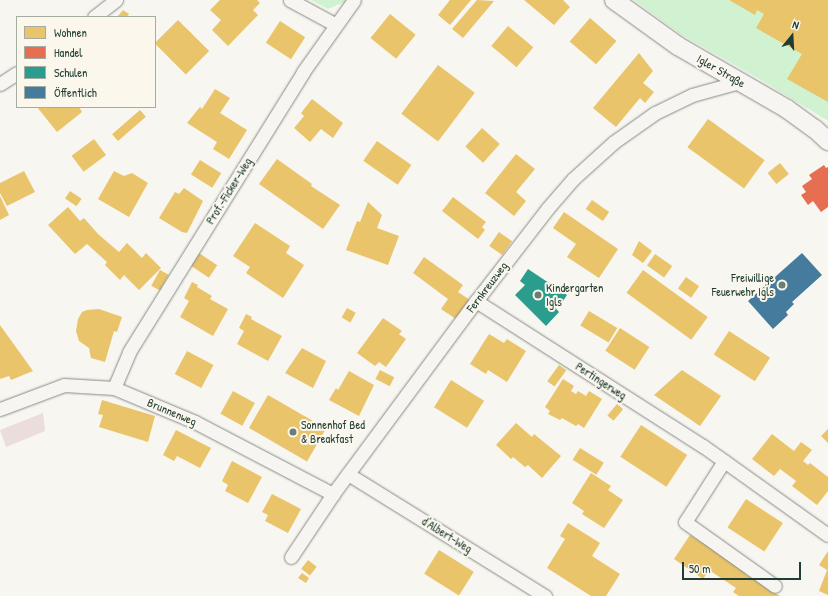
<!DOCTYPE html>
<meta charset="utf-8">
<style>
body{margin:0}
#map{position:relative;width:828px;height:596px;overflow:hidden;background:#f8f6f0;font-family:"Patrick Hand",sans-serif}
div>[style]{position:absolute}
.green>*{inset:0;background:#d0f2d0}
.homes>*{inset:0;background:#e9c46a;transform-origin:0 0}
.shops>*{inset:0;background:#e76f51}
.schools>*{inset:0;background:#2a9d8f}
.public>*{inset:0;background:#457b9d}
.building>*{inset:0;background:#eaddda}
.roads{filter:drop-shadow(0 0 1px #868b86) drop-shadow(0 0 1px #868b86)}
.minor>*{height:13px;margin:-6.5px;padding:0 6.5px;transform-origin:6.5px;border-radius:6.5px;background:#f6f5f1}
.secondary>*{height:18px;margin:-9px;padding:0 9px;transform-origin:9px;border-radius:9px;background:#f6f5f1}
.dots>*{width:11px;height:11px;translate:-50% -50%;box-sizing:border-box;border:2px solid #fbf7ec;border-radius:50%}
span{translate:-50% -50%;white-space:nowrap;text-align:center;line-height:1.15;-webkit-text-stroke:4px #fbf7ec;paint-order:stroke}
.street-label{font-size:12px;color:#1f3d34}
.poi-label{font-size:12px;color:#1f3d34}
.right{translate:-100% -50%;text-align:right}
.left{translate:0 -50%;text-align:left}
.legend{position:absolute;left:16px;top:16px;width:140px;height:92px;box-sizing:border-box;background:#fbf7ec;border:1px solid #a3ada2;margin:0;padding:5px 7px;list-style:none;font-size:12px;color:#1f3d34}
.legend li{display:flex;align-items:center;gap:8px;height:20px}
.legend b{width:20px;border:1px solid #a3ada2}
.north{position:absolute;left:772px;top:16px;width:40px;height:40px;-webkit-text-stroke:3px #fbf7ec;paint-order:stroke;rotate:18deg;font-size:11px;font-weight:700;line-height:16px;text-align:center;color:#1f3d34}
.north::after{content:'';display:block;margin:auto;width:14px;height:18px;background:#1f3d34;clip-path:polygon(50% 0,100% 100%,50% 72%,0 100%)}
.scale{position:absolute;left:682px;top:562px;width:119px;height:18px;box-sizing:border-box;border:2px solid #1f3d34;border-top:0;padding-left:5px;font-size:12px;line-height:14px;white-space:nowrap;color:#1f3d34;-webkit-text-stroke:3px #fbf7ec;paint-order:stroke}
</style>
<div id="map">
<div class="green">
<i style="clip-path:polygon(311px 0,349px 0,328px 9px)"></i>
<i style="clip-path:polygon(634px 0,828px 0,828px 121px,763px 81px,682px 35px)"></i>
</div>
<div class="homes">
<i style="clip-path:polygon(220px 0,257px 0,260px 3px,253px 10px,258px 15px,228px 46px,212px 30px,221px 20px,210px 10px)"></i>
<i style="clip-path:polygon(450px 0,471px 0,450px 25px,438px 15px)"></i>
<i style="clip-path:polygon(477px 0,494px 1px,463px 38px,452px 29px)"></i>
<i style="clip-path:polygon(524px 0,563px 0,570px 7px,554px 25px)"></i>
<i style="clip-path:polygon(729px 0,828px 0,828px 102px,787px 79px,802px 54px,756px 28px,764px 14px,757px 10px,755px 15px)"></i>
<i style="clip-path:polygon(123px 10px,129px 14px,127px 17px,119px 17px,118px 16px)"></i>
<i style="left:390px;top:14px;width:33px;height:31px;rotate:39deg"></i>
<i style="left:590px;top:18px;width:35px;height:31px;rotate:41deg"></i>
<i style="left:178px;top:20px;width:44px;height:33px;rotate:45deg"></i>
<i style="left:280px;top:21px;width:30px;height:26px;rotate:33deg"></i>
<i style="left:508px;top:26px;width:33px;height:26px;rotate:40deg"></i>
<i style="clip-path:polygon(639px 53px,653px 71px,643px 83px,654px 92px,645px 103px,640px 98px,616px 127px,593px 108px)"></i>
<i style="left:438px;top:65px;width:46px;height:61px;rotate:37deg"></i>
<i style="clip-path:polygon(215px 89px,230px 98px,220px 113px,247px 130px,229px 159px,213px 149px,217px 142px,187px 123px,200px 107px,202px 109px)"></i>
<i style="clip-path:polygon(312px 99px,343px 123px,333px 138px,321px 129px,310px 142px,294px 128px,304px 116px,301px 113px)"></i>
<i style="clip-path:polygon(37px 107px,79px 107px,82px 112px,57px 132px)"></i>
<i style="left:140px;top:110px;width:9px;height:37px;rotate:49deg"></i>
<i style="left:708px;top:119px;width:70px;height:35px;rotate:36deg"></i>
<i style="left:482px;top:128px;width:24px;height:25px;rotate:42deg"></i>
<i style="left:94px;top:139px;width:20px;height:28px;rotate:53deg"></i>
<i style="left:377px;top:141px;width:42px;height:24px;rotate:35deg"></i>
<i style="clip-path:polygon(516px 154px,535px 169px,516px 192px,526px 201px,514px 216px,485px 193px)"></i>
<i style="clip-path:polygon(277px 159px,312px 184px,311px 186px,340px 205px,323px 229px,259px 184px)"></i>
<i style="left:200px;top:160px;width:25px;height:17px;rotate:32deg"></i>
<i style="left:780px;top:163px;width:14px;height:16px;rotate:51deg"></i>
<i style="clip-path:polygon(24px 171px,35px 192px,7px 206px,0 193px,0 183px)"></i>
<i style="clip-path:polygon(114px 171px,124px 176px,132px 173px,148px 183px,129px 217px,98px 199px)"></i>
<i style="clip-path:polygon(184px 188px,203px 201px,187px 233px,182px 232px,159px 218px,175px 192px,179px 194px)"></i>
<i style="left:70px;top:191px;width:14px;height:9px;rotate:34deg"></i>
<i style="clip-path:polygon(0 196px,9px 215px,0 220px)"></i>
<i style="clip-path:polygon(453px 197px,486px 222px,482px 227px,485px 230px,478px 239px,442px 211px)"></i>
<i style="left:592px;top:200px;width:21px;height:11px;rotate:35deg"></i>
<i style="clip-path:polygon(368px 202px,382px 215px,377px 228px,399px 236px,388px 265px,346px 250px,357px 221px,360px 222px)"></i>
<i style="clip-path:polygon(68px 207px,80px 221px,84px 218px,98px 234px,119px 252px,127px 243px,142px 258px,146px 253px,161px 268px,139px 290px,124px 275px,120px 280px,105px 265px,107px 262px,87px 244px,75px 254px,48px 225px)"></i>
<i style="clip-path:polygon(564px 212px,618px 249px,599px 278px,567px 257px,576px 244px,553px 228px)"></i>
<i style="clip-path:polygon(255px 223px,290px 246px,286px 253px,304px 265px,283px 298px,246px 273px,250px 267px,233px 256px)"></i>
<i style="left:499px;top:232px;width:16px;height:17px;rotate:35deg"></i>
<i style="clip-path:polygon(639px 241px,652px 251px,643px 263px,632px 255px)"></i>
<i style="left:199px;top:253px;width:22px;height:15px;rotate:34deg"></i>
<i style="left:655px;top:254px;width:21px;height:14px;rotate:35deg"></i>
<i style="clip-path:polygon(424px 257px,463px 285px,458px 292px,470px 300px,456px 319px,441px 309px,448px 299px,413px 273px)"></i>
<i style="left:160px;top:270px;width:10px;height:18px;rotate:29deg"></i>
<i style="left:643px;top:270px;width:80px;height:28px;rotate:36deg"></i>
<i style="left:686px;top:277px;width:16px;height:14px;rotate:35deg"></i>
<i style="clip-path:polygon(192px 282px,198px 285px,197px 287px,212px 296px,210px 299px,228px 309px,213px 336px,180px 317px,189px 301px,184px 298px)"></i>
<i style="left:347px;top:308px;width:10px;height:11px;rotate:29deg"></i>
<i style="clip-path:polygon(99px 309px,122px 317px,117px 332px,114px 331px,105px 362px,91px 358px,89px 348px,79px 341px,76px 331px,78px 319px,82px 312px,87px 310px)"></i>
<i style="left:589px;top:311px;width:33px;height:17px;rotate:31deg"></i>
<i style="clip-path:polygon(246px 314px,252px 317px,251px 319px,282px 336px,268px 361px,237px 344px,244px 331px,239px 328px)"></i>
<i style="clip-path:polygon(383px 318px,402px 331px,399px 334px,406px 339px,386px 367px,379px 362px,375px 366px,357px 353px)"></i>
<i style="clip-path:polygon(0 325px,33px 371px,11px 380px,9px 376px,0 379px)"></i>
<i style="left:620px;top:328px;width:35px;height:27px;rotate:33deg"></i>
<i style="left:729px;top:331px;width:49px;height:28px;rotate:33deg"></i>
<i style="clip-path:polygon(489px 334px,504px 343px,507px 339px,526px 351px,507px 382px,488px 370px,486px 374px,470px 364px)"></i>
<i style="clip-path:polygon(302px 348px,326px 361px,313px 388px,285px 373px)"></i>
<i style="left:187px;top:351px;width:30px;height:26px;rotate:28deg"></i>
<i style="left:559px;top:365px;width:9px;height:20px;rotate:36deg"></i>
<i style="left:380px;top:370px;width:16px;height:10px;rotate:27deg"></i>
<i style="clip-path:polygon(682px 370px,721px 396px,700px 426px,654px 395px)"></i>
<i style="clip-path:polygon(349px 371px,374px 385px,359px 416px,329px 400px,336px 388px,338px 390px)"></i>
<i style="clip-path:polygon(563px 379px,574px 386px,571px 391px,576px 394px,578px 391px,586px 396px,589px 391px,602px 399px,584px 428px,578px 424px,576px 426px,562px 418px,560px 420px,548px 414px,550px 411px,545px 407px)"></i>
<i style="left:451px;top:380px;width:39px;height:32px;rotate:32deg"></i>
<i style="left:233px;top:391px;width:25px;height:26px;rotate:29deg"></i>
<i style="left:268px;top:395px;width:67px;height:38px;rotate:30deg"></i>
<i style="clip-path:polygon(102px 400px,155px 416px,148px 442px,99px 427px,103px 415px,98px 414px)"></i>
<i style="left:617px;top:404px;width:8px;height:15px;rotate:40deg"></i>
<i style="clip-path:polygon(332px 421px,340px 426px,338px 430px,329px 426px)"></i>
<i style="clip-path:polygon(516px 423px,532px 437px,534px 434px,561px 456px,542px 478px,528px 465px,525px 467px,513px 457px,511px 459px,496px 445px)"></i>
<i style="left:641px;top:425px;width:55px;height:38px;rotate:33deg"></i>
<i style="clip-path:polygon(828px 429px,828px 443px,821px 436px)"></i>
<i style="clip-path:polygon(176px 430px,211px 448px,200px 468px,177px 456px,174px 461px,163px 455px)"></i>
<i style="clip-path:polygon(772px 434px,794px 451px,801px 442px,812px 450px,803px 461px,808px 465px,810px 463px,828px 477px,828px 491px,817px 505px,792px 486px,796px 481px,780px 469px,774px 476px,752px 459px)"></i>
<i style="left:580px;top:448px;width:28px;height:14px;rotate:32deg"></i>
<i style="clip-path:polygon(232px 461px,262px 477px,248px 503px,225px 491px,228px 485px,222px 481px)"></i>
<i style="clip-path:polygon(591px 473px,611px 486px,608px 490px,623px 500px,604px 528px,582px 514px,584px 511px,572px 503px)"></i>
<i style="clip-path:polygon(272px 494px,301px 509px,288px 533px,265px 521px,268px 515px,262px 512px)"></i>
<i style="left:746px;top:499px;width:44px;height:34px;rotate:33deg"></i>
<i style="clip-path:polygon(568px 523px,600px 543px,592px 556px,620px 574px,606px 596px,591px 596px,547px 568px,565px 539px,560px 536px)"></i>
<i style="clip-path:polygon(690px 535px,747px 570px,745px 574px,780px 596px,739px 596px,733px 592px,736px 588px,709px 570px,703px 579px,674px 559px)"></i>
<i style="left:439px;top:550px;width:41px;height:28px;rotate:32deg"></i>
<i style="clip-path:polygon(828px 551px,828px 595px,819px 591px,827px 570px,819px 565px)"></i>
<i style="left:308px;top:560px;width:11px;height:11px;rotate:38deg"></i>
<i style="clip-path:polygon(302px 573px,309px 578px,306px 583px,298px 578px)"></i>
</div>
<div class="shops">
<i style="clip-path:polygon(824px 165px,826px 168px,828px 167px,828px 207px,821px 212px,813px 201px,808px 205px,801px 195px,806px 192px,802px 186px,812px 179px,809px 175px)"></i>
</div>
<div class="schools">
<i style="clip-path:polygon(528px 269px,567px 295px,559px 307px,552px 304px,559px 312px,546px 326px,515px 295px,525px 285px,520px 281px)"></i>
</div>
<div class="public">
<i style="clip-path:polygon(802px 253px,822px 275px,792px 302px,794px 304px,786px 312px,788px 315px,773px 329px,748px 301px)"></i>
</div>
<div class="building">
<i style="clip-path:polygon(43px 413px,45px 431px,6px 447px,0 430px)"></i>
</div>
<div class="roads">
<div class="minor">
<i style="left:290px;top:0;width:52px;rotate:28.5deg"></i>
<i style="left:94px;top:17px;width:28px;rotate:-38deg"></i>
<i style="left:0;top:84px;width:20px;rotate:-33deg"></i>
<i style="left:476px;top:301px;width:269px;rotate:32.6deg"></i>
<i style="left:703px;top:446px;width:153px;rotate:35.5deg"></i>
<i style="left:114px;top:388px;width:39px;rotate:-67deg"></i>
<i style="left:129px;top:352px;width:330px;rotate:-58.1deg"></i>
<i style="left:303px;top:72px;width:88px;rotate:-54.7deg"></i>
<i style="left:0;top:409px;width:68px;rotate:-20.6deg"></i>
<i style="left:64px;top:385px;width:50px;rotate:3.4deg"></i>
<i style="left:114px;top:388px;width:88px;rotate:22.8deg"></i>
<i style="left:195px;top:422px;width:156px;rotate:27.6deg"></i>
<i style="left:724px;top:461px;width:72px;rotate:122.6deg"></i>
<i style="left:685px;top:522px;width:110px;rotate:35.4deg"></i>
<i style="left:348px;top:474px;width:232px;rotate:31.8deg"></i>
<i style="left:291px;top:557px;width:76px;rotate:-56.3deg"></i>
<i style="left:333px;top:494px;width:240px;rotate:-53.5deg"></i>
<i style="left:476px;top:301px;width:116px;rotate:-52.3deg"></i>
<i style="left:547px;top:209px;width:40px;rotate:-49deg"></i>
<i style="left:573px;top:179px;width:55px;rotate:-42.1deg"></i>
<i style="left:614px;top:142px;width:50px;rotate:-35.3deg"></i>
<i style="left:655px;top:113px;width:41px;rotate:-25.9deg"></i>
<i style="left:692px;top:95px;width:49px;rotate:-15.5deg"></i>
</div>
<div class="secondary">
<i style="left:614px;top:0;width:79px;rotate:35.7deg"></i>
<i style="left:678px;top:46px;width:126px;rotate:30deg"></i>
<i style="left:787px;top:109px;width:34px;rotate:36deg"></i>
<i style="left:815px;top:129px;width:18px;rotate:43deg"></i>
</div>
</div>
<div class="dots">
<i style="left:782px;top:285px;background:#6b7e76"></i>
<i style="left:538px;top:295px;background:#6b7e76"></i>
<i style="left:293px;top:432px;background:#6b7e76"></i>
</div>
<div class="street-label">
<span style="left:721px;top:71px;rotate:30deg">Igler Straße</span>
<span style="left:229px;top:191px;rotate:-58deg">Prof.-Ficker-Weg</span>
<span style="left:487px;top:287px;rotate:-53deg">Fernkreuzweg</span>
<span style="left:601px;top:381px;rotate:33deg">Pertingerweg</span>
<span style="left:172px;top:412px;rotate:23deg">Brunnenweg</span>
<span style="left:447px;top:535px;rotate:32deg">d'Albert-Weg</span>
</div>
<div class="poi-label">
<span class="right" style="left:774px;top:285px">Freiwillige<br>Feuerwehr Igls</span>
<span class="left" style="left:546px;top:295px">Kindergarten<br>Igls</span>
<span class="left" style="left:301px;top:432px">Sonnenhof Bed<br>&amp; Breakfast</span>
</div>
<ul class="legend">
<li><b style="height:11px;background:#e9c46a"></b>Wohnen</li>
<li><b style="height:11px;background:#e76f51"></b>Handel</li>
<li><b style="height:11px;background:#2a9d8f"></b>Schulen</li>
<li><b style="height:11px;background:#457b9d"></b>Öffentlich</li>
</ul>
<div class="north">N</div>
<div class="scale">50 m</div>
</div>
